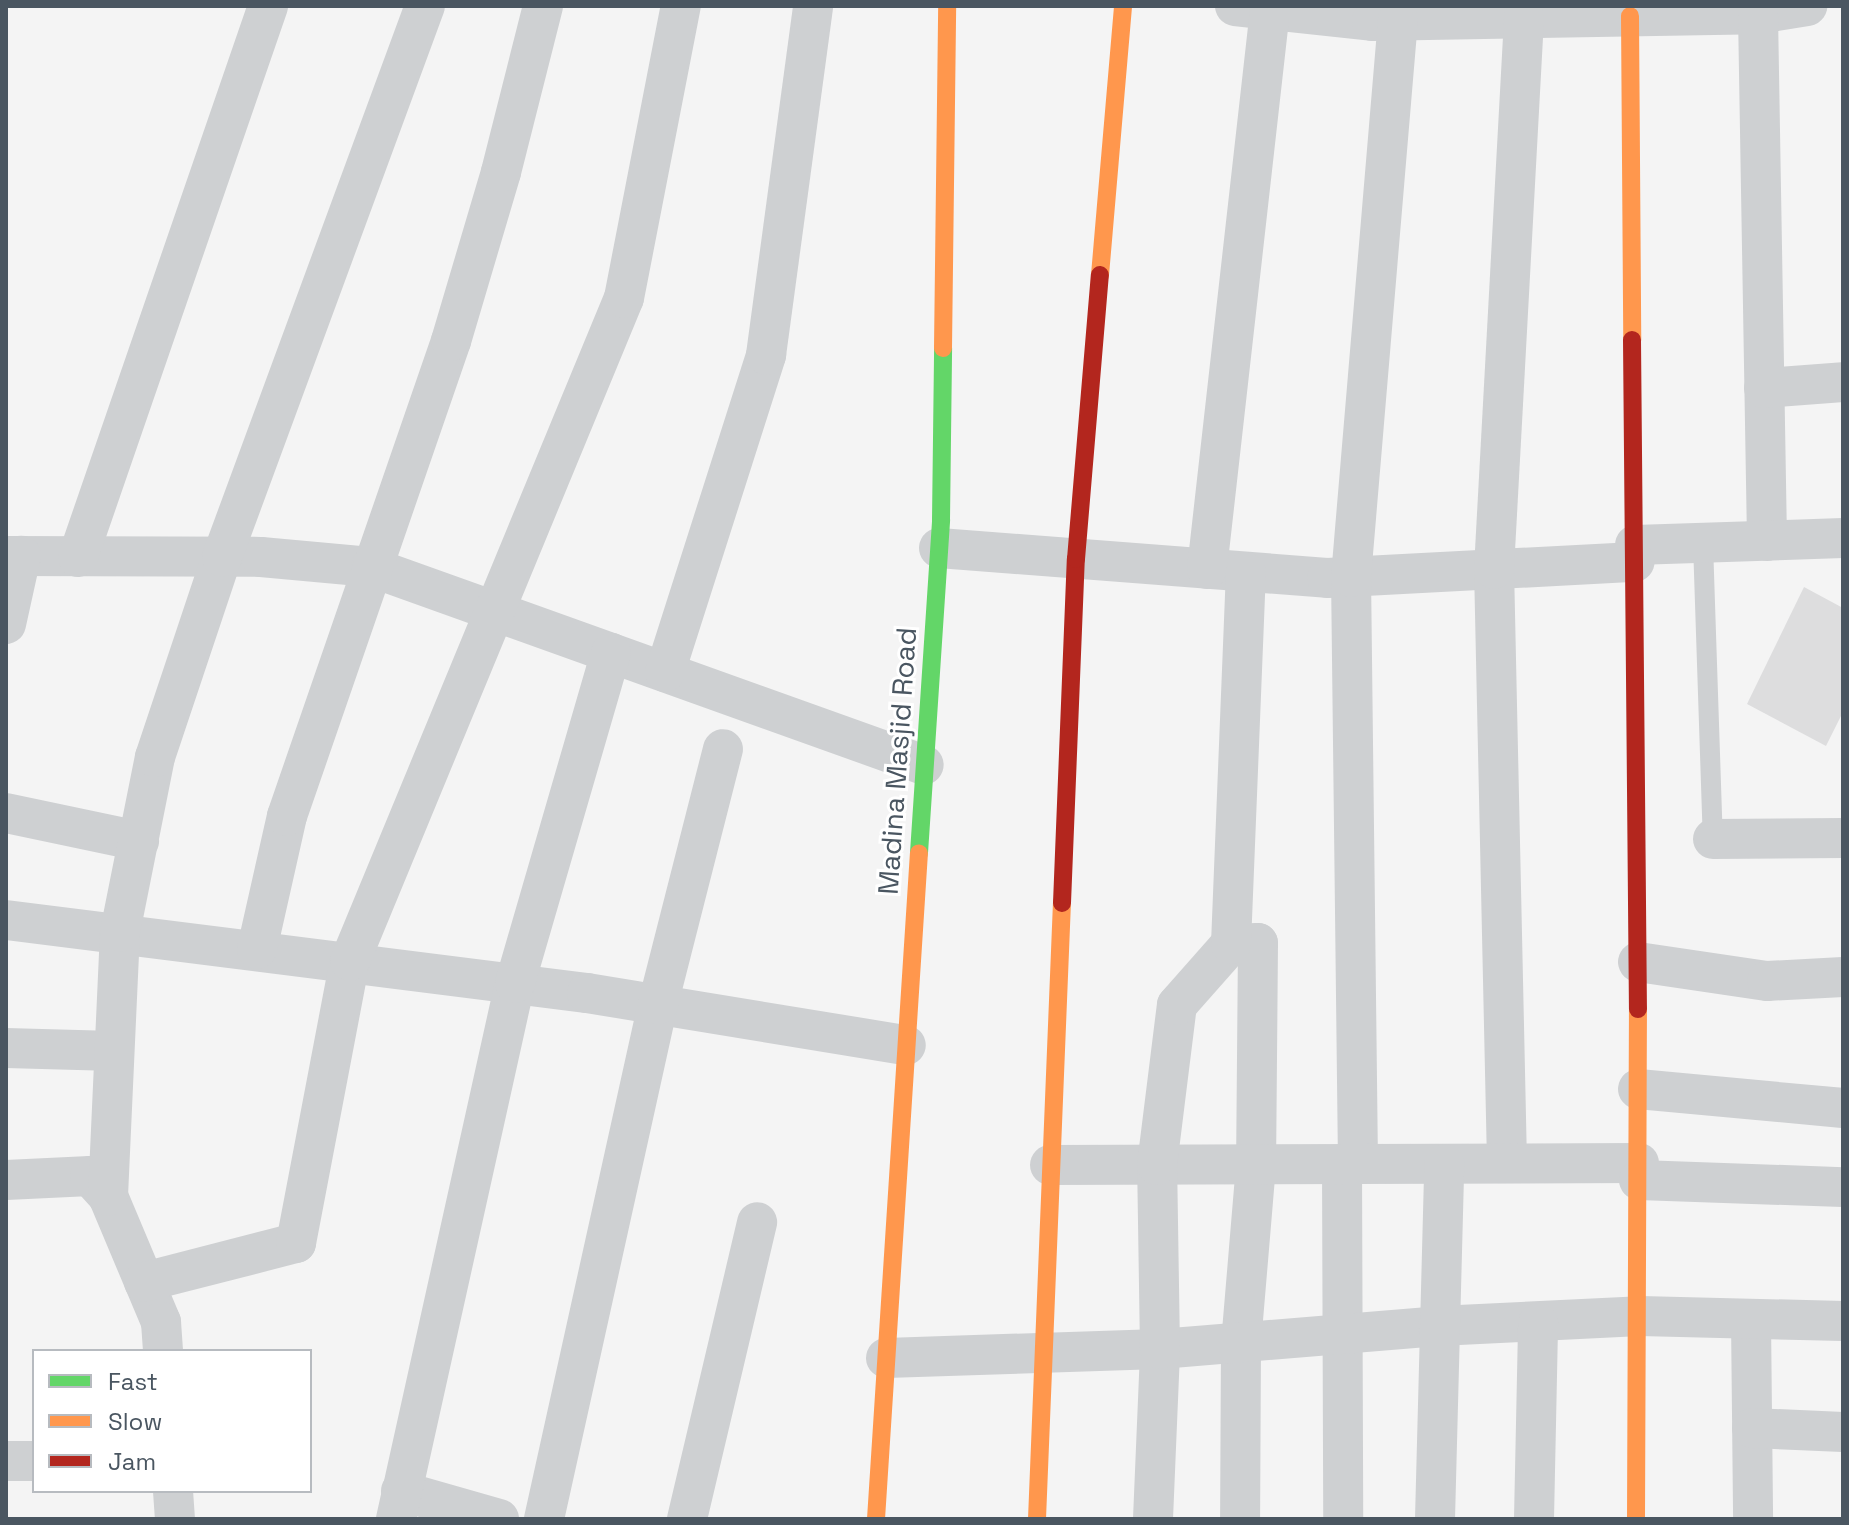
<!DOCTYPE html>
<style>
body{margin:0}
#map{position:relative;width:1849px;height:1525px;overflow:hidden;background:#f4f4f4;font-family:"Space Grotesk",sans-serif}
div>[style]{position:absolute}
.building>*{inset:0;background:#ddddde}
.lane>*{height:20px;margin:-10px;padding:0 10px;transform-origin:10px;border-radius:10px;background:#ced0d2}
.street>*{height:40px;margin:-20px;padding:0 20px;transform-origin:20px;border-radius:20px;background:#ced0d2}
.fast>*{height:18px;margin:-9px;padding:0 9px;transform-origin:9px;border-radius:9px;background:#63d668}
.slow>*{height:18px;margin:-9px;padding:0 9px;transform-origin:9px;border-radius:9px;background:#ff974d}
.jam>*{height:18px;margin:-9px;padding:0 9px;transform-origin:9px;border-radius:9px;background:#b3261e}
span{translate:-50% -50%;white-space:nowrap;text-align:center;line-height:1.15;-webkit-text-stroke:6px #fff;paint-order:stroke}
.street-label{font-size:28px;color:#4a5661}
.frame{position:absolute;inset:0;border:8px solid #4a5661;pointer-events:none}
.legend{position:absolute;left:32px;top:1349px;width:280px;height:144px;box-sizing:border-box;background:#fff;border:2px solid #b7bbc0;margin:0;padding:10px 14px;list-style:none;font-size:24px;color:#4a5661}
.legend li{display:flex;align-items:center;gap:16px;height:40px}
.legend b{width:40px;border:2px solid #b7bbc0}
</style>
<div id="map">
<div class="building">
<i style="clip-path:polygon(1804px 587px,1843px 608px,1843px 712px,1826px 746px,1747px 704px)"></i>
</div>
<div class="lane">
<i style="left:1703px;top:543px;width:296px;rotate:88.1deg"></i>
</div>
<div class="street">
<i style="left:1235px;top:6px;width:138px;rotate:6.2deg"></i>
<i style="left:1372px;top:21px;width:386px;rotate:-1deg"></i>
<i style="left:1758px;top:14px;width:50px;rotate:-9.3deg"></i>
<i style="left:1758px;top:14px;width:527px;rotate:89.02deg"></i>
<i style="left:1764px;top:388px;width:79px;rotate:-4.3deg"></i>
<i style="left:1635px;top:545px;width:208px;rotate:-1.9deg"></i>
<i style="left:939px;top:548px;width:389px;rotate:4.4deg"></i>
<i style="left:1327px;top:578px;width:308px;rotate:-3deg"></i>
<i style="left:6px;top:556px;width:255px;rotate:0.2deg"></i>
<i style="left:261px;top:557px;width:110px;rotate:5.2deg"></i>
<i style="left:371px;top:567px;width:587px;rotate:19.7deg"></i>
<i style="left:78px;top:557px;width:583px;rotate:-70.97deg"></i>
<i style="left:1207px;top:569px;width:563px;rotate:-83.57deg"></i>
<i style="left:6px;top:624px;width:70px;rotate:-77.6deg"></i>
<i style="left:665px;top:672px;width:333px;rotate:-72.3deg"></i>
<i style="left:766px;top:355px;width:352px;rotate:-82.3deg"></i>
<i style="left:6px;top:813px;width:136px;rotate:11.9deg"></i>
<i style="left:1713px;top:839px;width:130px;rotate:-0.4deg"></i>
<i style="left:6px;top:920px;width:586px;rotate:7.16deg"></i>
<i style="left:587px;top:993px;width:323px;rotate:9.3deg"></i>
<i style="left:1231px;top:944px;width:27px;rotate:-2deg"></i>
<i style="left:1258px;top:943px;width:222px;rotate:90.5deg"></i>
<i style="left:1256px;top:1165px;width:179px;rotate:94.8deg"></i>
<i style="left:1241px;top:1343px;width:176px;rotate:90.3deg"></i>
<i style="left:257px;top:949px;width:136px;rotate:-77.3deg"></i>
<i style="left:287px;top:816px;width:503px;rotate:-70.95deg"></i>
<i style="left:451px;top:341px;width:176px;rotate:-73.5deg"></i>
<i style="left:501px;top:172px;width:171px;rotate:-75.8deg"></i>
<i style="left:1638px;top:962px;width:130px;rotate:8.4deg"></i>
<i style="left:1767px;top:981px;width:76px;rotate:-3deg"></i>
<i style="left:6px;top:1048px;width:108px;rotate:1.6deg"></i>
<i style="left:1638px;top:1089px;width:206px;rotate:5.3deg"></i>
<i style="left:1507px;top:1163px;width:594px;rotate:-91.25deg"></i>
<i style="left:1494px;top:569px;width:552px;rotate:-86.88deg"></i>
<i style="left:1342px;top:1164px;width:355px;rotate:89.8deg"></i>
<i style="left:1358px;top:1164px;width:587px;rotate:-90.68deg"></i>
<i style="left:1351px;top:577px;width:559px;rotate:-85.18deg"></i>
<i style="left:1050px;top:1165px;width:589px;rotate:-0.19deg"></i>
<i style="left:6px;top:1180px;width:84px;rotate:-2.7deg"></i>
<i style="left:90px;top:1176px;width:27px;rotate:48deg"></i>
<i style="left:108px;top:1196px;width:137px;rotate:67.2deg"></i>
<i style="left:161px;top:1322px;width:29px;rotate:86deg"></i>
<i style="left:1639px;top:1180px;width:204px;rotate:2deg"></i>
<i style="left:108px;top:1196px;width:264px;rotate:-87.4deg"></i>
<i style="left:120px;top:932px;width:178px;rotate:-78.7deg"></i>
<i style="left:155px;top:757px;width:211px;rotate:-71.5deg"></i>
<i style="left:222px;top:557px;width:587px;rotate:-69.78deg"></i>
<i style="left:144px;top:1282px;width:157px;rotate:-14.4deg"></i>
<i style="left:296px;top:1243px;width:287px;rotate:-79.2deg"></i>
<i style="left:350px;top:961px;width:717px;rotate:-67.55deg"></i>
<i style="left:624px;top:298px;width:298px;rotate:-79deg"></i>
<i style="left:1751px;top:1319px;width:200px;rotate:89.4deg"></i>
<i style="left:886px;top:1358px;width:274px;rotate:-1.9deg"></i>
<i style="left:1160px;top:1349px;width:279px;rotate:-4.7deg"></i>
<i style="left:1438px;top:1326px;width:202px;rotate:-2.8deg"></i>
<i style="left:1640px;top:1316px;width:203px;rotate:1.4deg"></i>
<i style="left:1752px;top:1428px;width:91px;rotate:2.5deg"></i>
<i style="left:6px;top:1461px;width:28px"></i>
<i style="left:173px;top:1491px;width:28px;rotate:86deg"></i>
<i style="left:401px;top:1491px;width:102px;rotate:15.9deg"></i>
<i style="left:396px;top:1519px;width:549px;rotate:-77.48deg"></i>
<i style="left:515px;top:983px;width:344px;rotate:-73.8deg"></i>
<i style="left:544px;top:1519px;width:527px;rotate:-77.52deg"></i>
<i style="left:658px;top:1004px;width:263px;rotate:-75.7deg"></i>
<i style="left:687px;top:1519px;width:305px;rotate:-76.7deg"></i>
<i style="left:1153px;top:1519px;width:170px;rotate:-87.6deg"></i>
<i style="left:1160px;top:1349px;width:184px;rotate:-90.9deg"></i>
<i style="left:1157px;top:1165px;width:161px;rotate:-82.9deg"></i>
<i style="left:1177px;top:1005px;width:81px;rotate:-48.5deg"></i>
<i style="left:1231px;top:944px;width:372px;rotate:-87.7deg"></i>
<i style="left:1435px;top:1519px;width:355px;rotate:-88.5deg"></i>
<i style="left:1534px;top:1519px;width:196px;rotate:-88.8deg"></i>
</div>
<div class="fast">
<i style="left:919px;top:853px;width:334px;rotate:-86.2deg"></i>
<i style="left:941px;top:520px;width:172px;rotate:-89.3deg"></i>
</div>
<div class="slow">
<i style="left:1630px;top:16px;width:324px;rotate:89.6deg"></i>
<i style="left:1100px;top:275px;width:270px;rotate:-85.1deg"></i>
<i style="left:943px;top:348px;width:342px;rotate:-89.3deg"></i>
<i style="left:876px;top:1519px;width:667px;rotate:-86.31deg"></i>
<i style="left:1037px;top:1519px;width:617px;rotate:-87.68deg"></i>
<i style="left:1636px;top:1519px;width:510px;rotate:-89.78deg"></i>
</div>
<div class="jam">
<i style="left:1632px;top:340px;width:669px;rotate:89.49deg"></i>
<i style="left:1062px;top:903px;width:344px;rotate:-87.7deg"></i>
<i style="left:1076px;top:559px;width:285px;rotate:-85.2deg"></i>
</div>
<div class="street-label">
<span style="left:897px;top:761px;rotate:-86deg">Madina Masjid Road</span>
</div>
<div class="frame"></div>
<ul class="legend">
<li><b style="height:10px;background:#63d668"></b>Fast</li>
<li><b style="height:10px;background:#ff974d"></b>Slow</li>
<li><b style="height:10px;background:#b3261e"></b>Jam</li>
</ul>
</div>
